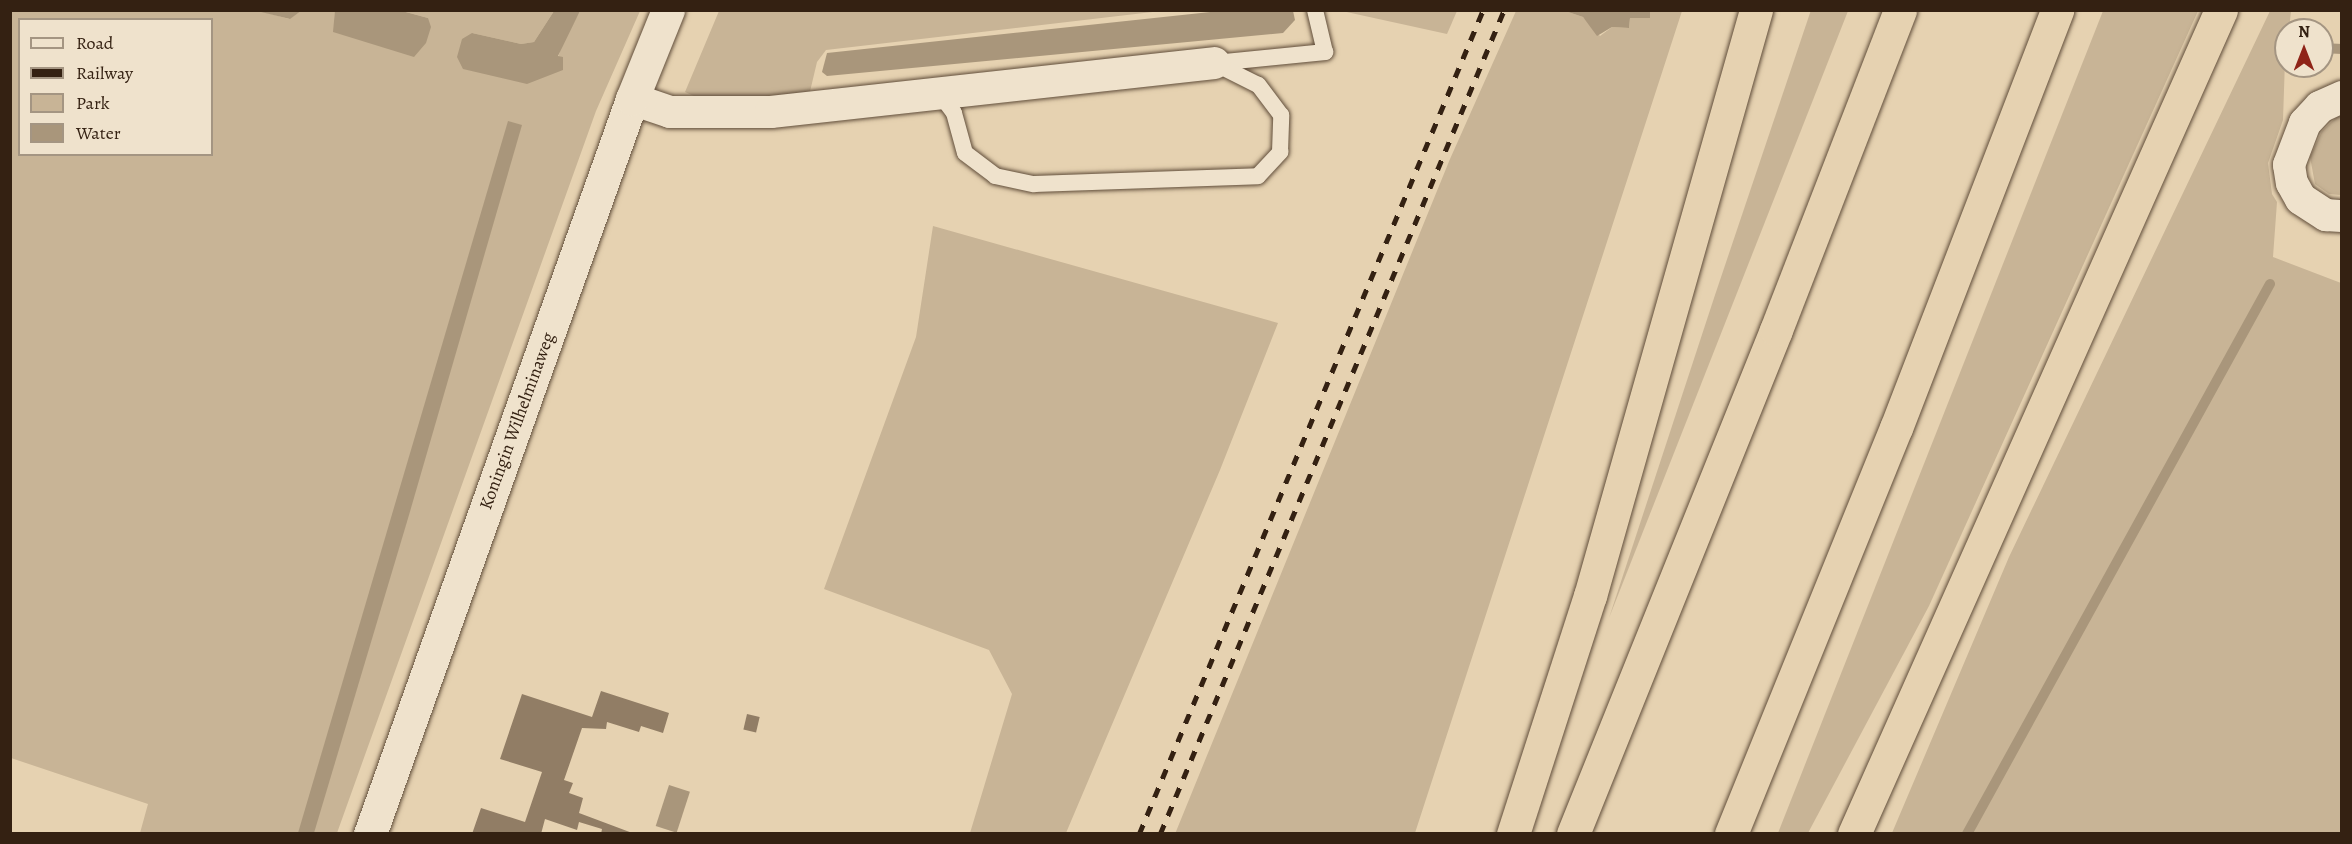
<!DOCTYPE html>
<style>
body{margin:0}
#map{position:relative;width:2352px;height:844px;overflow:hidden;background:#e6d2b1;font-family:Alegreya,serif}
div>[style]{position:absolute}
.green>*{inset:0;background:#c8b496}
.water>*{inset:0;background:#a9967b;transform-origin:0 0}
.stream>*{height:10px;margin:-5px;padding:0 5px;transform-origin:5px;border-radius:5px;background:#a9967b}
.building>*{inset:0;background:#917d65;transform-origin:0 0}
.roads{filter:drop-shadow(0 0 2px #604d3a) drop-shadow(0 0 2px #604d3a)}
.service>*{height:16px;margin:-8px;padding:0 8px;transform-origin:8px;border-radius:8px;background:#efe2cc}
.minor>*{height:32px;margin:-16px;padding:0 16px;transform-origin:16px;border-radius:16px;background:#efe2cc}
.secondary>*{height:33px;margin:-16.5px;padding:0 16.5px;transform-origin:16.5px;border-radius:16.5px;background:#efe2cc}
.motorway>*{height:33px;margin:-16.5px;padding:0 16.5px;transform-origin:16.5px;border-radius:16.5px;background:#e6d2b1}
.rail>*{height:4.5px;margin-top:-2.25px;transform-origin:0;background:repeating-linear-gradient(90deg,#342112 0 10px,transparent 0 20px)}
span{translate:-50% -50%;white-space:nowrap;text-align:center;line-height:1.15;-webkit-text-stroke:5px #efe2cc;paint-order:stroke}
.street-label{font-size:18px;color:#342112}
.frame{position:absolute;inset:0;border:12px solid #342112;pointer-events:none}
.legend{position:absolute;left:18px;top:18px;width:195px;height:138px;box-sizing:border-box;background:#efe2cc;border:2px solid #a49582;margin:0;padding:8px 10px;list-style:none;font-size:18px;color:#342112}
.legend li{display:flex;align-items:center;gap:12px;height:30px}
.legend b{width:30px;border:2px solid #a49582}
.north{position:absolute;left:2274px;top:18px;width:60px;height:60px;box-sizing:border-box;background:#efe2cc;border:2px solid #a49582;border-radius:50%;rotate:0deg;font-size:16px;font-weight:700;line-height:24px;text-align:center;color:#342112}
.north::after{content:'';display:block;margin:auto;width:21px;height:27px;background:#8f2418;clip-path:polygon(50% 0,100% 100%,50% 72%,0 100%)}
</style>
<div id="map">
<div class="green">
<i style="clip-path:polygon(evenodd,257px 10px,289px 19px,301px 11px,335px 11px,334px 32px,428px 18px,402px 11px,554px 11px,534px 42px,521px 44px,472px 33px,547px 76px,555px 70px,561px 47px,580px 11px,640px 11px,596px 111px,337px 833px,140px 833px,148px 804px,11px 758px,11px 11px,257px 10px,20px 20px,212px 20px,212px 154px,20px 154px,20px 20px)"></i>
<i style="clip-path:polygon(1811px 10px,1848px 11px,1609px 618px,1714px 298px)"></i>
<i style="clip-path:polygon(719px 11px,1161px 11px,826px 50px,817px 62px,808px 100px,705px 101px,685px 92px)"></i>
<i style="clip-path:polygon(1342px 11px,1457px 11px,1447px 34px)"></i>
<i style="clip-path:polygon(1516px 11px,1565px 11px,1583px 17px,1600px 36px,1612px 27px,1629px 28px,1630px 18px,1650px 18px,1650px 11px,1682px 11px,1415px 833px,1175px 834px,1450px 159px)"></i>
<i style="clip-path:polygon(2103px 11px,2198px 11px,1929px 606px,1808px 833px,1778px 833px)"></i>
<i style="clip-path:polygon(2270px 11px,2291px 11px,2289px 30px,2286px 30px,2283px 120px,2268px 163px,2272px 194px,2277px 202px,2273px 257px,2341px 283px,2341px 833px,1892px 833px,2009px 557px)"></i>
<i style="clip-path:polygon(2341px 113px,2341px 195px,2329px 194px,2315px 184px,2310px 157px,2322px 131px)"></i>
<i style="clip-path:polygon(933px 226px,1278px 323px,1220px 470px,1066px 833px,970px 833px,1012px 694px,989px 650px,824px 589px,916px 337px)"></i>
</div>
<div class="water">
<i style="clip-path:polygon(335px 10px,402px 11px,428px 18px,431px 27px,426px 43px,414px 57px,333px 32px)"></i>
<i style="clip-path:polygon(1229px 10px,1293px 11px,1295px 20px,1283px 33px,827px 76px,822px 72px,827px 53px)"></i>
<i style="clip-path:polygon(257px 11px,301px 11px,290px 19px)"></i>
<i style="clip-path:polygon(554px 11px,580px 11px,558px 56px,563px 57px,563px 70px,527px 84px,463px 69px,457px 57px,462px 39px,472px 33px,521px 44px,534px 42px)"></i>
<i style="clip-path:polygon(1565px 11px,1650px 11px,1650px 18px,1630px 18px,1629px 28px,1612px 27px,1597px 36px,1583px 17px)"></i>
<i style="clip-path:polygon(508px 121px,522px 125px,409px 515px,314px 833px,298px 833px)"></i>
<i style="left:669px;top:785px;width:22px;height:43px;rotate:18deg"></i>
</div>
<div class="stream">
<i style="left:2322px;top:48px;width:20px;rotate:3deg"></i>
<i style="left:1967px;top:834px;width:628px;rotate:-61.15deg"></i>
</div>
<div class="building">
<i style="clip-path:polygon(601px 691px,669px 713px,663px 733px,641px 726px,639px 732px,607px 722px,606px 729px,582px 728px,564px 780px,573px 783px,569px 793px,583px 798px,579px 813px,635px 834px,601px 834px,602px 829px,579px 822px,577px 830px,545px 819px,541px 834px,472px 834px,481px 808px,525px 822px,542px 772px,500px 759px,522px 694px,592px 717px)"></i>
<i style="left:747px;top:714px;width:13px;height:16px;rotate:13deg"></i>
</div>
<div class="roads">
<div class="service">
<i style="left:1215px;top:63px;width:111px;rotate:-5.7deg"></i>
<i style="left:1325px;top:52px;width:43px;rotate:-103.4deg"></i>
<i style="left:939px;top:93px;width:25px;rotate:53deg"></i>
<i style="left:954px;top:113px;width:41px;rotate:74.6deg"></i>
<i style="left:965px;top:153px;width:38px;rotate:37deg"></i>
<i style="left:995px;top:176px;width:40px;rotate:12deg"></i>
<i style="left:1034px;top:184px;width:224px;rotate:-2deg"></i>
<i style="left:1258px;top:176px;width:33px;rotate:-47deg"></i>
<i style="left:1280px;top:152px;width:37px;rotate:-88deg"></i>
<i style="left:1281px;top:115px;width:38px;rotate:-127deg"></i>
<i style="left:1258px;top:85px;width:49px;rotate:-153.4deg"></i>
</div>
<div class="minor">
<i style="left:2342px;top:97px;width:24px;rotate:156deg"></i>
<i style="left:2320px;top:107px;width:22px;rotate:133deg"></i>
<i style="left:2305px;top:123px;width:45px;rotate:110.9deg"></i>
<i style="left:2289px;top:165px;width:18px;rotate:81deg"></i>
<i style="left:2292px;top:183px;width:18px;rotate:61deg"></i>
<i style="left:2301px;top:199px;width:30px;rotate:33deg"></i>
<i style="left:2326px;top:215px;width:16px;rotate:4deg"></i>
<i style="left:632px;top:99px;width:40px;rotate:18.9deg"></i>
<i style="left:670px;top:112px;width:101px"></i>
<i style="left:771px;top:112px;width:446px;rotate:-6.3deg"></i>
</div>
<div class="secondary">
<i style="left:370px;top:834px;width:780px;rotate:-70.38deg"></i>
<i style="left:632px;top:99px;width:96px;rotate:-68deg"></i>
</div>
<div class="motorway">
<i style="left:1513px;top:834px;width:250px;rotate:-72.1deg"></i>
<i style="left:1590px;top:596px;width:609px;rotate:-74.18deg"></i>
<i style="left:1573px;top:834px;width:543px;rotate:-68.06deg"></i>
<i style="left:1776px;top:330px;width:343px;rotate:-68.8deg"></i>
<i style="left:1731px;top:834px;width:438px;rotate:-67.9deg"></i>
<i style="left:1896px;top:428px;width:448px;rotate:-68.9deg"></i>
<i style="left:1854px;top:834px;width:902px;rotate:-65.99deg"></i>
</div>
</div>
<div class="rail">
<i style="left:1139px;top:834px;width:893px;rotate:-67.34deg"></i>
<i style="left:1160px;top:834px;width:893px;rotate:-67.34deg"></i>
</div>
<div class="street-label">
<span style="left:517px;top:421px;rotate:-70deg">Koningin Wilhelminaweg</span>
</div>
<div class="frame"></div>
<ul class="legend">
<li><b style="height:8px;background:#efe2cc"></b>Road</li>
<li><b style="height:8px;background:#342112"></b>Railway</li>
<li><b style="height:16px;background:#c8b496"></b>Park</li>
<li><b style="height:16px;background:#a9967b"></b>Water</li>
</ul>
<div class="north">N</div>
</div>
